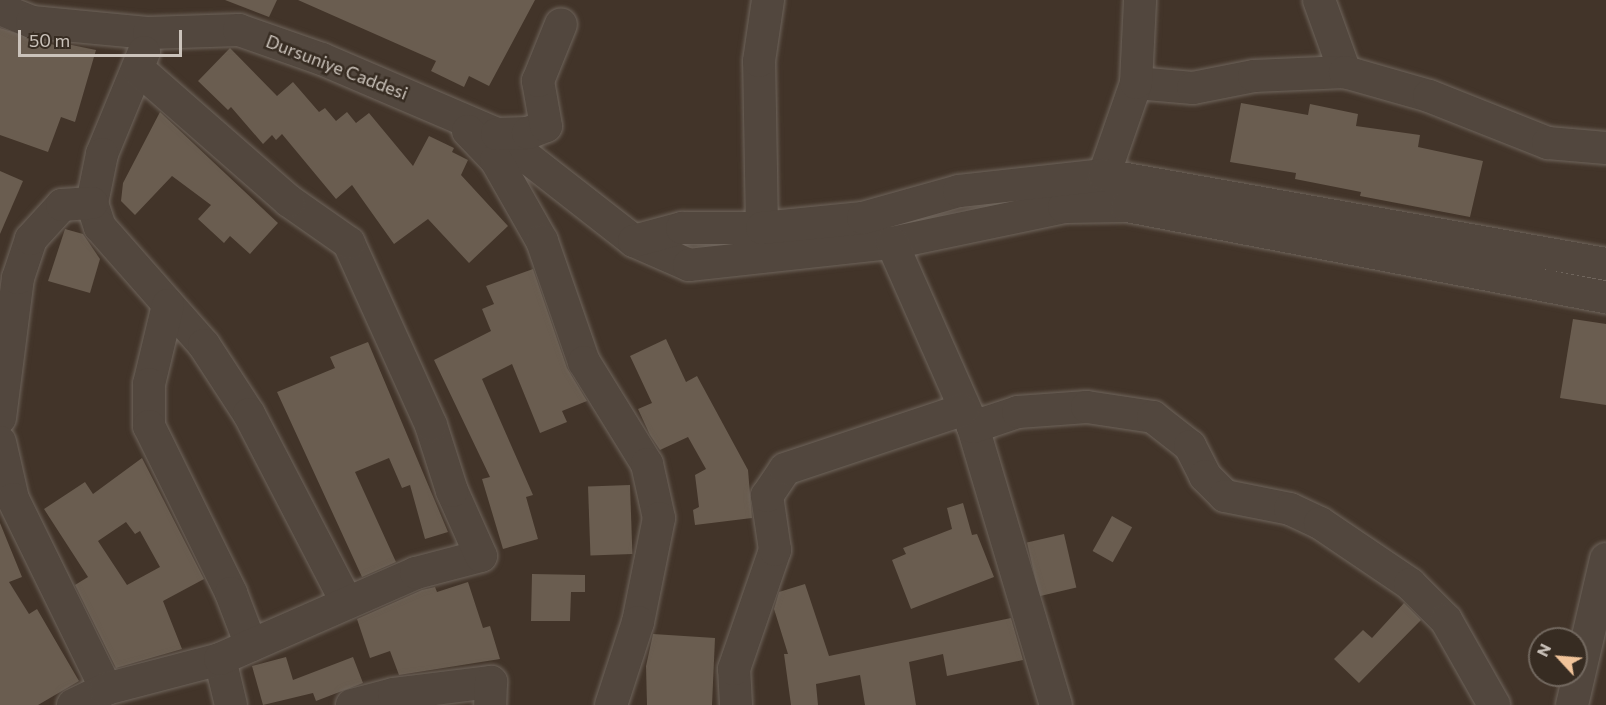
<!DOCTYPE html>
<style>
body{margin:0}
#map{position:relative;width:1606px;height:705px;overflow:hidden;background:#423429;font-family:Commissioner,sans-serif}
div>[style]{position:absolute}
.building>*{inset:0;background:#6a5d50;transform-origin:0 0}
.roads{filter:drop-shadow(0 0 2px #6f655c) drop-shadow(0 0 2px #6f655c)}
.minor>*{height:32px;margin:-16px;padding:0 16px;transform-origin:16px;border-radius:16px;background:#52473e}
span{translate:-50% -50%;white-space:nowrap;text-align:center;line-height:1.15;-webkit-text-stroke:5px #372c22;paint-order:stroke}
.street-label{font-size:18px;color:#cbc3bb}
.north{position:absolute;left:1528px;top:627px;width:60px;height:60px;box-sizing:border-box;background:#372c22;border:2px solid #72685f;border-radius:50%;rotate:296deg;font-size:16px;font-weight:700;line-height:24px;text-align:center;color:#cbc3bb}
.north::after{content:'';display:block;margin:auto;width:21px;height:27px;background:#f1c49a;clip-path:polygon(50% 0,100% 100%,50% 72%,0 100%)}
.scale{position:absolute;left:18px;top:30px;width:164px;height:27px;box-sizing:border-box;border:3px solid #cbc3bb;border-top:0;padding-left:8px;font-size:18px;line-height:21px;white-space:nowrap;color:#cbc3bb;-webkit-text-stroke:4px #372c22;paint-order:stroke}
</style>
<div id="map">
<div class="building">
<i style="clip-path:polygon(225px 0,277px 0,269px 17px)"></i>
<i style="clip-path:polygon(298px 0,535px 0,489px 86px,469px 76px,464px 87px,431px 71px,436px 61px)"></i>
<i style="clip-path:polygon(0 28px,61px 47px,62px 43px,96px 50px,75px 122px,61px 117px,48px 152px,0 135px)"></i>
<i style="clip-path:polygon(230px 48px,277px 96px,293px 82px,319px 112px,325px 108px,336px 121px,347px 112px,356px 123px,369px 113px,413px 166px,429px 136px,454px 148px,452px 152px,468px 160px,461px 175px,508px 226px,469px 263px,428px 219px,394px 244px,352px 185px,336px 199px,282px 134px,276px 140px,272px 135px,263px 144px,231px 107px,228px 110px,198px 81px)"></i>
<i style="clip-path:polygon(1241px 103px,1308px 115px,1310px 104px,1358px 114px,1356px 126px,1420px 135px,1418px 147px,1483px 161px,1470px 217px,1360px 196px,1361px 192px,1295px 179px,1296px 173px,1230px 162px)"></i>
<i style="clip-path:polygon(160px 112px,278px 223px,250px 254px,230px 236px,224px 243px,198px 219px,211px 205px,172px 176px,135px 215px,121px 201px,123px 183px)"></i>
<i style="clip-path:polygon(0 171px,23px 181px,0 234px)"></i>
<i style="clip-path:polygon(65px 229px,83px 234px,100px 259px,90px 293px,48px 281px)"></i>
<i style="clip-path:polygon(533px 269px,567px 368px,587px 401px,562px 411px,567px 422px,540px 433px,512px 364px,482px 379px,533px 495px,526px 497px,538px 539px,503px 549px,482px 479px,490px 477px,434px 360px,491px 331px,482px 309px,494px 304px,486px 286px)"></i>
<i style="clip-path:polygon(1573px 319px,1606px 324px,1606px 405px,1560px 398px)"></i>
<i style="clip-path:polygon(666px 339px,686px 382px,697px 376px,748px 470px,752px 518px,695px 525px,693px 510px,699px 507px,695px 475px,706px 469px,688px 437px,660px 450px,650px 435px,638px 409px,652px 403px,630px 356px)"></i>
<i style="clip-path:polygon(368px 342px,448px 532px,425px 539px,410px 485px,402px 488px,389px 458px,355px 472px,396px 562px,362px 577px,277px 392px,335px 368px,330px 357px)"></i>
<i style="clip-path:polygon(evenodd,142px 458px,204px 579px,163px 601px,182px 649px,116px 668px,75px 585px,88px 577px,44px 509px,85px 482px,93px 494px,142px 458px,126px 522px,135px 534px,140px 531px,160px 567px,127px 585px,98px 541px,126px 522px)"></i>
<i style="left:630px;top:485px;width:69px;height:42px;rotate:88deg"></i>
<i style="clip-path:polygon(963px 503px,972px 535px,977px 534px,994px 577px,911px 609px,892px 560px,906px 554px,903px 548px,952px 529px,947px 508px)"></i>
<i style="left:1112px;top:516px;width:23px;height:40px;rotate:29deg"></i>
<i style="clip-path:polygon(0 523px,22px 577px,9px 582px,29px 614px,37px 609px,79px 681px,38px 705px,0 705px)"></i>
<i style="left:1064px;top:534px;width:55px;height:38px;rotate:77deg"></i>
<i style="clip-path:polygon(532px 574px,585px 575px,585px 592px,571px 592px,570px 621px,531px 621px)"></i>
<i style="clip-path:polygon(468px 582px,483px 628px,490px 626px,500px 659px,399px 675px,390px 651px,370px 658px,357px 619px,422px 590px,435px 587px,437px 592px)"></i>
<i style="clip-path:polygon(805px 584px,829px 656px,1011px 618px,1023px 660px,947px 676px,943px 654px,909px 662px,916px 705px,865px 705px,860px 675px,816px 684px,818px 705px,791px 705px,784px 654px,788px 654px,774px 609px,779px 592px)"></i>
<i style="clip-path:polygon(1404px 603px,1421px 620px,1359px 683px,1334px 659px,1363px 630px,1372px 638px)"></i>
<i style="clip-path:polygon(653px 634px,715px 638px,712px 705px,647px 705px,646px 666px)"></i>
<i style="clip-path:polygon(286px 657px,293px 680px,353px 657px,363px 683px,316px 701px,313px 693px,263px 705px,252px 666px)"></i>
</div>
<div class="roads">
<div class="minor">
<i style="left:1319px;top:0;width:77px;rotate:70.1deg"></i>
<i style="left:0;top:9px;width:35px;rotate:22deg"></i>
<i style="left:32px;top:22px;width:118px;rotate:5.4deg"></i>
<i style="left:149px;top:33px;width:90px;rotate:-1.9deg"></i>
<i style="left:239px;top:30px;width:88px;rotate:19.3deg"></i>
<i style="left:322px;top:59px;width:190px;rotate:23.2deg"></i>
<i style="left:497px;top:134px;width:174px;rotate:38deg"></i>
<i style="left:634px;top:241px;width:60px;rotate:23.6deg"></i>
<i style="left:689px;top:265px;width:204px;rotate:-6.2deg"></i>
<i style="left:892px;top:243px;width:176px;rotate:-11.8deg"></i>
<i style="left:1064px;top:207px;width:63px;rotate:-0.9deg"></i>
<i style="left:1127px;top:206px;width:488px;rotate:10.8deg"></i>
<i style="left:144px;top:52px;width:110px;rotate:112.4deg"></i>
<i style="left:102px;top:154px;width:50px;rotate:101.5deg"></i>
<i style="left:92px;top:203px;width:25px;rotate:72deg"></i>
<i style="left:100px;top:227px;width:157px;rotate:48.6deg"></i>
<i style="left:204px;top:345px;width:82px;rotate:56.9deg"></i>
<i style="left:249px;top:414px;width:211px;rotate:62.6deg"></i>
<i style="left:1136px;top:83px;width:57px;rotate:5deg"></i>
<i style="left:1193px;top:88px;width:62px;rotate:-11.1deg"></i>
<i style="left:1254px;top:76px;width:91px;rotate:-2.5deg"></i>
<i style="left:1345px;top:72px;width:87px;rotate:15.9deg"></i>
<i style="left:1429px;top:96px;width:128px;rotate:21.6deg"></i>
<i style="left:1548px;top:143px;width:58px;rotate:4.9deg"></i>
<i style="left:468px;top:131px;width:40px;rotate:46deg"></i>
<i style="left:496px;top:160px;width:93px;rotate:60.4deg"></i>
<i style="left:542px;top:241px;width:128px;rotate:70.9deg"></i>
<i style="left:584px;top:362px;width:120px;rotate:58.3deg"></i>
<i style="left:647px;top:464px;width:55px;rotate:77.5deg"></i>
<i style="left:659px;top:518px;width:106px;rotate:101.4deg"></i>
<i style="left:638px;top:622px;width:87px;rotate:108deg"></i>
<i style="left:497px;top:134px;width:31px;rotate:-2deg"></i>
<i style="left:528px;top:133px;width:19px;rotate:-21deg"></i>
<i style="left:546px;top:126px;width:46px;rotate:-100.1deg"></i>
<i style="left:538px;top:81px;width:61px;rotate:-68deg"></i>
<i style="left:1104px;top:175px;width:97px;rotate:-70.8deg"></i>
<i style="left:1136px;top:83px;width:83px;rotate:-87.2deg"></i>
<i style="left:762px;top:228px;width:167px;rotate:-91deg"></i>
<i style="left:759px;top:61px;width:62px;rotate:-81.6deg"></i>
<i style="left:634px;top:241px;width:50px;rotate:-15.2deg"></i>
<i style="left:682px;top:228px;width:80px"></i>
<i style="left:762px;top:228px;width:101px;rotate:-5.7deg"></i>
<i style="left:863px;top:218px;width:100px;rotate:-15.7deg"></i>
<i style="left:959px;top:191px;width:146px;rotate:-6.3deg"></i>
<i style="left:1104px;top:175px;width:510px;rotate:10.05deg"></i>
<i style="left:892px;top:243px;width:201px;rotate:66.2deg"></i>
<i style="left:973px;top:427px;width:290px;rotate:73.4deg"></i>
<i style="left:168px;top:305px;width:81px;rotate:103.5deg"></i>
<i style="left:149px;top:384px;width:42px;rotate:90deg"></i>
<i style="left:149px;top:426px;width:186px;rotate:63.8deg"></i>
<i style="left:231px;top:593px;width:56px;rotate:69deg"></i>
<i style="left:0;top:418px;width:141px;rotate:-82.7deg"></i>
<i style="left:18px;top:278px;width:41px;rotate:-71.6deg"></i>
<i style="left:31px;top:239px;width:46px;rotate:-47.6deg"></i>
<i style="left:62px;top:205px;width:30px;rotate:-4deg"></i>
<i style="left:973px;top:427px;width:47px;rotate:-18.4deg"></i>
<i style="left:1018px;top:412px;width:69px;rotate:-4.1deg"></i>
<i style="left:1087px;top:407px;width:67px;rotate:8.6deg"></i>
<i style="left:1153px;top:417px;width:47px;rotate:38.1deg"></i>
<i style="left:1190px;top:446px;width:34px;rotate:63deg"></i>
<i style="left:1205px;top:476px;width:28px;rotate:45deg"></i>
<i style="left:1225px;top:496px;width:66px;rotate:11.3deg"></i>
<i style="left:1290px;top:509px;width:33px;rotate:25deg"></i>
<i style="left:1320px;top:523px;width:109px;rotate:34.1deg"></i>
<i style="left:1410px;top:584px;width:51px;rotate:45deg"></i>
<i style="left:1446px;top:620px;width:98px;rotate:60.5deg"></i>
<i style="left:0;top:442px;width:58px;rotate:77.2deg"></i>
<i style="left:13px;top:499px;width:212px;rotate:63.9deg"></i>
<i style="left:220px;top:659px;width:47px;rotate:76.6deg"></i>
<i style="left:73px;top:705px;width:37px;rotate:-26deg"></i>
<i style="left:106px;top:689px;width:118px;rotate:-14.7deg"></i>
<i style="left:220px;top:659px;width:214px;rotate:-23.7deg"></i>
<i style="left:416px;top:573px;width:67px;rotate:-14.7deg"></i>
<i style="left:481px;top:556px;width:71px;rotate:-114deg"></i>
<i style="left:452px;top:491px;width:69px;rotate:-107.7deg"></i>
<i style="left:431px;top:425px;width:200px;rotate:-114.3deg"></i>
<i style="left:349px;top:243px;width:73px;rotate:-145deg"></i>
<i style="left:289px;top:201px;width:201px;rotate:-138.8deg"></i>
<i style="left:352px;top:705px;width:43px;rotate:-14.7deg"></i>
<i style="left:394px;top:694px;width:98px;rotate:-7.1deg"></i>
<i style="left:491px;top:682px;width:23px;rotate:92deg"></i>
<i style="left:736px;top:705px;width:36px;rotate:-93deg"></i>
<i style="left:734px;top:669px;width:126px;rotate:-71deg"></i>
<i style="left:775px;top:550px;width:55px;rotate:-98.4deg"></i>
<i style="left:767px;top:496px;width:32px;rotate:-56deg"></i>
<i style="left:785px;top:469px;width:187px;rotate:-18.4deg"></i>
<i style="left:1572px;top:705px;width:150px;rotate:-76.9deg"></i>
</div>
</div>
<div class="street-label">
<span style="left:337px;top:67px;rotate:21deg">Dursuniye Caddesi</span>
</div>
<div class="north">N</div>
<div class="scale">50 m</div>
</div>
